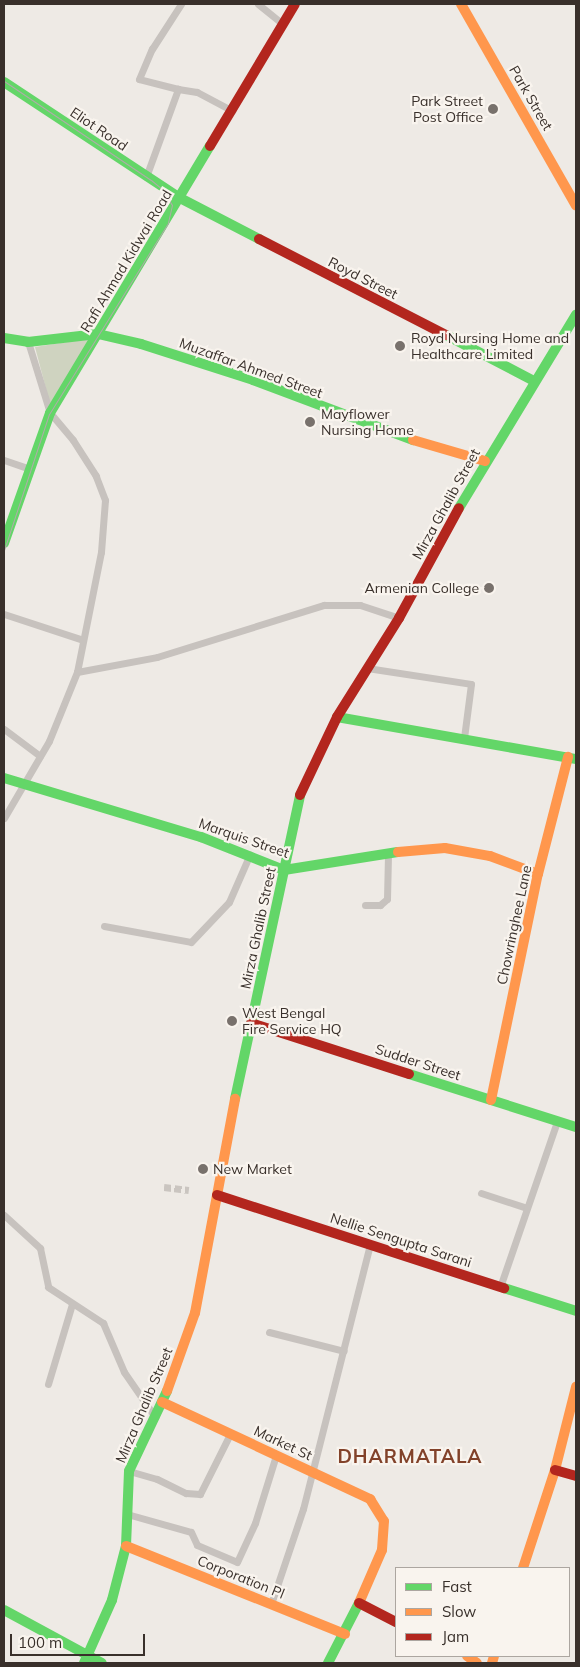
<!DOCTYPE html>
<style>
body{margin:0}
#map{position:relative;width:580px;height:1667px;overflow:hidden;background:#eeeae5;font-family:Mulish,sans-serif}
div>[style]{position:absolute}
.green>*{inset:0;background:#cfd3c0}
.street-tunnel>*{height:7px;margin-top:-3.5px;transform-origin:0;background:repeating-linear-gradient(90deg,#cac5c0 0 7px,transparent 0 10.5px)}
.street>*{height:7px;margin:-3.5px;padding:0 3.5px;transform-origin:3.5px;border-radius:3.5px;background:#c7c2be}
.fast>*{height:10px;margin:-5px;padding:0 5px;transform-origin:5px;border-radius:5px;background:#63d668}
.slow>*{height:10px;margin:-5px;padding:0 5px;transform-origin:5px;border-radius:5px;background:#ff974d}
.jam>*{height:10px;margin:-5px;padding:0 5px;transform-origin:5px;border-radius:5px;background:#b3261e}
.tram>*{height:1px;margin:-0.5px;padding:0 0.5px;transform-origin:0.5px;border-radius:0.5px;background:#afaba8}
.dots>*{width:14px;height:14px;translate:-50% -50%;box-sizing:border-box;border:2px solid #f9f4ee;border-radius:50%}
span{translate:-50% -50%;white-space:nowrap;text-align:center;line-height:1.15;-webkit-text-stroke:4.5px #f9f4ee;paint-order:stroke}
.street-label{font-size:14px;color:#39302b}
.poi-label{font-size:14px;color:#39302b}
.right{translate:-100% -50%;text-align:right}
.left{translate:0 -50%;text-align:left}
.district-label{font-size:19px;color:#82422a;font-weight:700;letter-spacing:1px}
.frame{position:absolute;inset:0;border:5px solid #39302b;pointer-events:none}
.legend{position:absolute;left:395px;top:1567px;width:175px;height:90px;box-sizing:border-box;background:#f9f4ee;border:1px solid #aca6a0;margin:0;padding:6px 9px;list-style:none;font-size:15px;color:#39302b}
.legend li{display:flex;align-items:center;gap:10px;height:25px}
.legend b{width:25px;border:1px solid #aca6a0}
.scale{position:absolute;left:10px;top:1634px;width:135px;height:22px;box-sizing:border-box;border:2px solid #39302b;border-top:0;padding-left:6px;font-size:15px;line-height:18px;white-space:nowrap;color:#39302b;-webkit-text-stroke:4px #f9f4ee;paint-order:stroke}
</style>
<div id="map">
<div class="green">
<i style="clip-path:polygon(92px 338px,50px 404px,35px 347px)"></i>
</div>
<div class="street-tunnel">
<i style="left:164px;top:1187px;width:25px;rotate:7deg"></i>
</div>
<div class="street">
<i style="left:258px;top:4px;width:32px;rotate:39deg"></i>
<i style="left:178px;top:89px;width:19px;rotate:9deg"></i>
<i style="left:197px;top:92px;width:40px;rotate:28deg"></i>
<i style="left:146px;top:177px;width:94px;rotate:-70deg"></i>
<i style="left:178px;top:89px;width:40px;rotate:-165.6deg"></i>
<i style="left:139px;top:79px;width:33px;rotate:-67deg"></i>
<i style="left:152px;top:49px;width:54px;rotate:-57.2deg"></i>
<i style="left:4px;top:460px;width:28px;rotate:19deg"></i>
<i style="left:4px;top:614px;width:83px;rotate:18.2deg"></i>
<i style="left:367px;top:668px;width:105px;rotate:8.7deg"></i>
<i style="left:471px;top:684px;width:54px;rotate:97.4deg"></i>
<i style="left:77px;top:672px;width:81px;rotate:-10.6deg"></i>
<i style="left:157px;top:657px;width:175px;rotate:-17.3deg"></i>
<i style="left:324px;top:605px;width:36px"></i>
<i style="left:360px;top:605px;width:41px;rotate:18.4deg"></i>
<i style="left:4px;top:729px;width:45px;rotate:36.9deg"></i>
<i style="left:4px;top:818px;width:89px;rotate:-59.7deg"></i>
<i style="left:49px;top:741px;width:74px;rotate:-67.9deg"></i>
<i style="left:77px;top:672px;width:122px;rotate:-78.7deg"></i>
<i style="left:101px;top:552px;width:52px;rotate:-85.6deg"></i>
<i style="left:105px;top:500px;width:26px;rotate:-111deg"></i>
<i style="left:96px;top:476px;width:43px;rotate:-122.6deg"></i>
<i style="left:73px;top:440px;width:35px;rotate:-130deg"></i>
<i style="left:50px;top:413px;width:74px;rotate:-107.2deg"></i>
<i style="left:365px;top:905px;width:15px"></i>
<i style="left:380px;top:905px;width:9px;rotate:-41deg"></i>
<i style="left:387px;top:899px;width:45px;rotate:-88.7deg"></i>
<i style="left:104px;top:926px;width:88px;rotate:10.4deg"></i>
<i style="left:191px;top:942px;width:55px;rotate:-46.5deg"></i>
<i style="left:229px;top:902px;width:52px;rotate:-66.4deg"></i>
<i style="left:481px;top:1193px;width:48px;rotate:18.1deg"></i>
<i style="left:4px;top:1215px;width:49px;rotate:42.5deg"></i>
<i style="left:40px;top:1248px;width:40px;rotate:78deg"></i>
<i style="left:48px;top:1287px;width:66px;rotate:33.2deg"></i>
<i style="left:103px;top:1323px;width:53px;rotate:66.8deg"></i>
<i style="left:124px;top:1372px;width:55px;rotate:55.4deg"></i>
<i style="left:500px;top:1287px;width:176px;rotate:-71deg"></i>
<i style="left:269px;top:1332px;width:77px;rotate:14.2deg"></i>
<i style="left:48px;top:1384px;width:84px;rotate:-73.3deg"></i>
<i style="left:129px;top:1471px;width:29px;rotate:16deg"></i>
<i style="left:157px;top:1479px;width:32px;rotate:26deg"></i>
<i style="left:186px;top:1493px;width:14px;rotate:4deg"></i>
<i style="left:200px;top:1494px;width:67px;rotate:-63.4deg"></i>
<i style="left:127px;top:1514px;width:66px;rotate:15.7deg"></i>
<i style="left:191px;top:1532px;width:14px;rotate:65deg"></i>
<i style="left:197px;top:1545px;width:43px;rotate:23deg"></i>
<i style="left:237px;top:1562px;width:43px;rotate:-65.2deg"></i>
<i style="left:255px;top:1523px;width:71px;rotate:-72.8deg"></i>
<i style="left:271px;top:1604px;width:100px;rotate:-71.4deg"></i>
<i style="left:303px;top:1509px;width:272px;rotate:-75.8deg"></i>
</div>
<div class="fast">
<i style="left:4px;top:82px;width:211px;rotate:33.4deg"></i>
<i style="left:180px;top:198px;width:89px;rotate:27.4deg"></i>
<i style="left:446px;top:335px;width:99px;rotate:27.6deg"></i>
<i style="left:4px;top:338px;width:24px;rotate:9deg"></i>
<i style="left:28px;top:342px;width:70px;rotate:-6.5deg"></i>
<i style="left:98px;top:334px;width:44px;rotate:13.1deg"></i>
<i style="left:141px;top:344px;width:118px;rotate:17.8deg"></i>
<i style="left:253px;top:380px;width:171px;rotate:20.6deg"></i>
<i style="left:459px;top:508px;width:226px;rotate:-58.8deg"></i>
<i style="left:4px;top:543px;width:138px;rotate:-70.5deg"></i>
<i style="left:50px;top:413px;width:311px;rotate:-59.1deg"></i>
<i style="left:337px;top:717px;width:243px;rotate:10deg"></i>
<i style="left:4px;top:778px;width:206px;rotate:16.7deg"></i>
<i style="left:201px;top:837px;width:89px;rotate:21.7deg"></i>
<i style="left:284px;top:870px;width:115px;rotate:-9deg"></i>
<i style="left:409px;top:1074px;width:175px;rotate:17.6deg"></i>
<i style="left:235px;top:1099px;width:311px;rotate:-77.9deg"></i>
<i style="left:504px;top:1288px;width:76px;rotate:17.7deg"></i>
<i style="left:4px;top:1610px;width:111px;rotate:28.4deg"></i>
<i style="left:84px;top:1663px;width:69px;rotate:-66deg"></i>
<i style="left:112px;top:1600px;width:56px;rotate:-75.5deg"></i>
<i style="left:126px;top:1546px;width:75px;rotate:-87.7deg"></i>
<i style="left:129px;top:1471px;width:89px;rotate:-64.6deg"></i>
<i style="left:328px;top:1663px;width:68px;rotate:-62.7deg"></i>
</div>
<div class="slow">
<i style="left:461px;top:4px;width:232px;rotate:60.3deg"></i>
<i style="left:413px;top:440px;width:75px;rotate:16.3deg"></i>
<i style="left:398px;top:852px;width:47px;rotate:-4.9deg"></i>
<i style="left:445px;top:848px;width:46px;rotate:10.1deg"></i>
<i style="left:490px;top:856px;width:51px;rotate:20.6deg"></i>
<i style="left:491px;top:1100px;width:231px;rotate:-78.3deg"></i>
<i style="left:538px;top:874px;width:121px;rotate:-75.6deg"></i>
<i style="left:167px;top:1391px;width:83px;rotate:-70.3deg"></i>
<i style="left:195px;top:1313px;width:218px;rotate:-79.4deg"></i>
<i style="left:162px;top:1402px;width:230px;rotate:25deg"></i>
<i style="left:370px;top:1499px;width:26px;rotate:58deg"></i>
<i style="left:384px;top:1521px;width:29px;rotate:94deg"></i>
<i style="left:382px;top:1550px;width:58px;rotate:113.5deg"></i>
<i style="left:126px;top:1546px;width:236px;rotate:21.9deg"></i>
<i style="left:523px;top:1568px;width:103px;rotate:-71.9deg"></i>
<i style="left:555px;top:1470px;width:86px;rotate:-75.8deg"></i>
<i style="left:467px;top:1656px;width:12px;rotate:35deg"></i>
<i style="left:492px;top:1663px;width:7px;rotate:-74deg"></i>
</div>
<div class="jam">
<i style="left:210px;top:146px;width:165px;rotate:-59.1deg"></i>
<i style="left:259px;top:239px;width:210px;rotate:27.2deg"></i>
<i style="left:300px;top:795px;width:86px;rotate:-64.6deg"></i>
<i style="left:337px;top:717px;width:117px;rotate:-57.9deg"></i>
<i style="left:399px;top:618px;width:125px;rotate:-61.4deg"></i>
<i style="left:251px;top:1023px;width:166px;rotate:17.9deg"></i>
<i style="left:217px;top:1195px;width:302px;rotate:18deg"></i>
<i style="left:555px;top:1470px;width:22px;rotate:16deg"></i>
<i style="left:359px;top:1603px;width:42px;rotate:27.2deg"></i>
</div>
<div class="tram">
<i style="left:4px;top:81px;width:177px;rotate:34deg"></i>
<i style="left:151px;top:180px;width:14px;rotate:39deg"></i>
<i style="left:162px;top:189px;width:19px;rotate:58deg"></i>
<i style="left:172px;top:205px;width:18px;rotate:103deg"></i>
<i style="left:168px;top:223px;width:225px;rotate:121.9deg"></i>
<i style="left:49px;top:414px;width:143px;rotate:108.3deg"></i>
</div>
<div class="dots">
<i style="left:493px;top:109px;background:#78716c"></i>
<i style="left:400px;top:346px;background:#78716c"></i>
<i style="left:310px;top:422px;background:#78716c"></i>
<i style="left:489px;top:588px;background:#78716c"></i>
<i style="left:232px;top:1021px;background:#78716c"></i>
<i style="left:203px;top:1169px;background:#78716c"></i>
</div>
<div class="street-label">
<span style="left:531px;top:98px;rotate:60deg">Park Street</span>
<span style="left:99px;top:129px;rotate:34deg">Eliot Road</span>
<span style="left:126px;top:261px;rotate:-59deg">Rafi Ahmad Kidwai Road</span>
<span style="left:363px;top:278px;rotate:27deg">Royd Street</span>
<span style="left:251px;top:368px;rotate:20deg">Muzaffar Ahmed Street</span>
<span style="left:446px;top:504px;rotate:-61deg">Mirza Ghalib Street</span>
<span style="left:244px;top:838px;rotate:19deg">Marquis Street</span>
<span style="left:514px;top:925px;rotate:-78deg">Chowringhee Lane</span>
<span style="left:258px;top:928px;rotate:-78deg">Mirza Ghalib Street</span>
<span style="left:418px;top:1062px;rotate:18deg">Sudder Street</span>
<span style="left:401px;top:1240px;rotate:18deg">Nellie Sengupta Sarani</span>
<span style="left:144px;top:1405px;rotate:-67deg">Mirza Ghalib Street</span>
<span style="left:283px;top:1443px;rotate:25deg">Market St</span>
<span style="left:241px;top:1577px;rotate:22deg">Corporation Pl</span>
</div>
<div class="poi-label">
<span class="right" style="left:483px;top:109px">Park Street<br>Post Office</span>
<span class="left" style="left:411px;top:346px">Royd Nursing Home and<br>Healthcare Limited</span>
<span class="left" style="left:321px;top:422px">Mayflower<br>Nursing Home</span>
<span class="right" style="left:479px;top:588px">Armenian College</span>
<span class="left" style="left:242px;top:1021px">West Bengal<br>Fire Service HQ</span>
<span class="left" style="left:213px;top:1169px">New Market</span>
</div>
<div class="district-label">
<span style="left:410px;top:1457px">DHARMATALA</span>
</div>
<div class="frame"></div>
<ul class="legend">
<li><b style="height:6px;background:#63d668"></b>Fast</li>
<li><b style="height:6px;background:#ff974d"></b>Slow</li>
<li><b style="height:6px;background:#b3261e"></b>Jam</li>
</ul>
<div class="scale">100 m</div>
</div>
